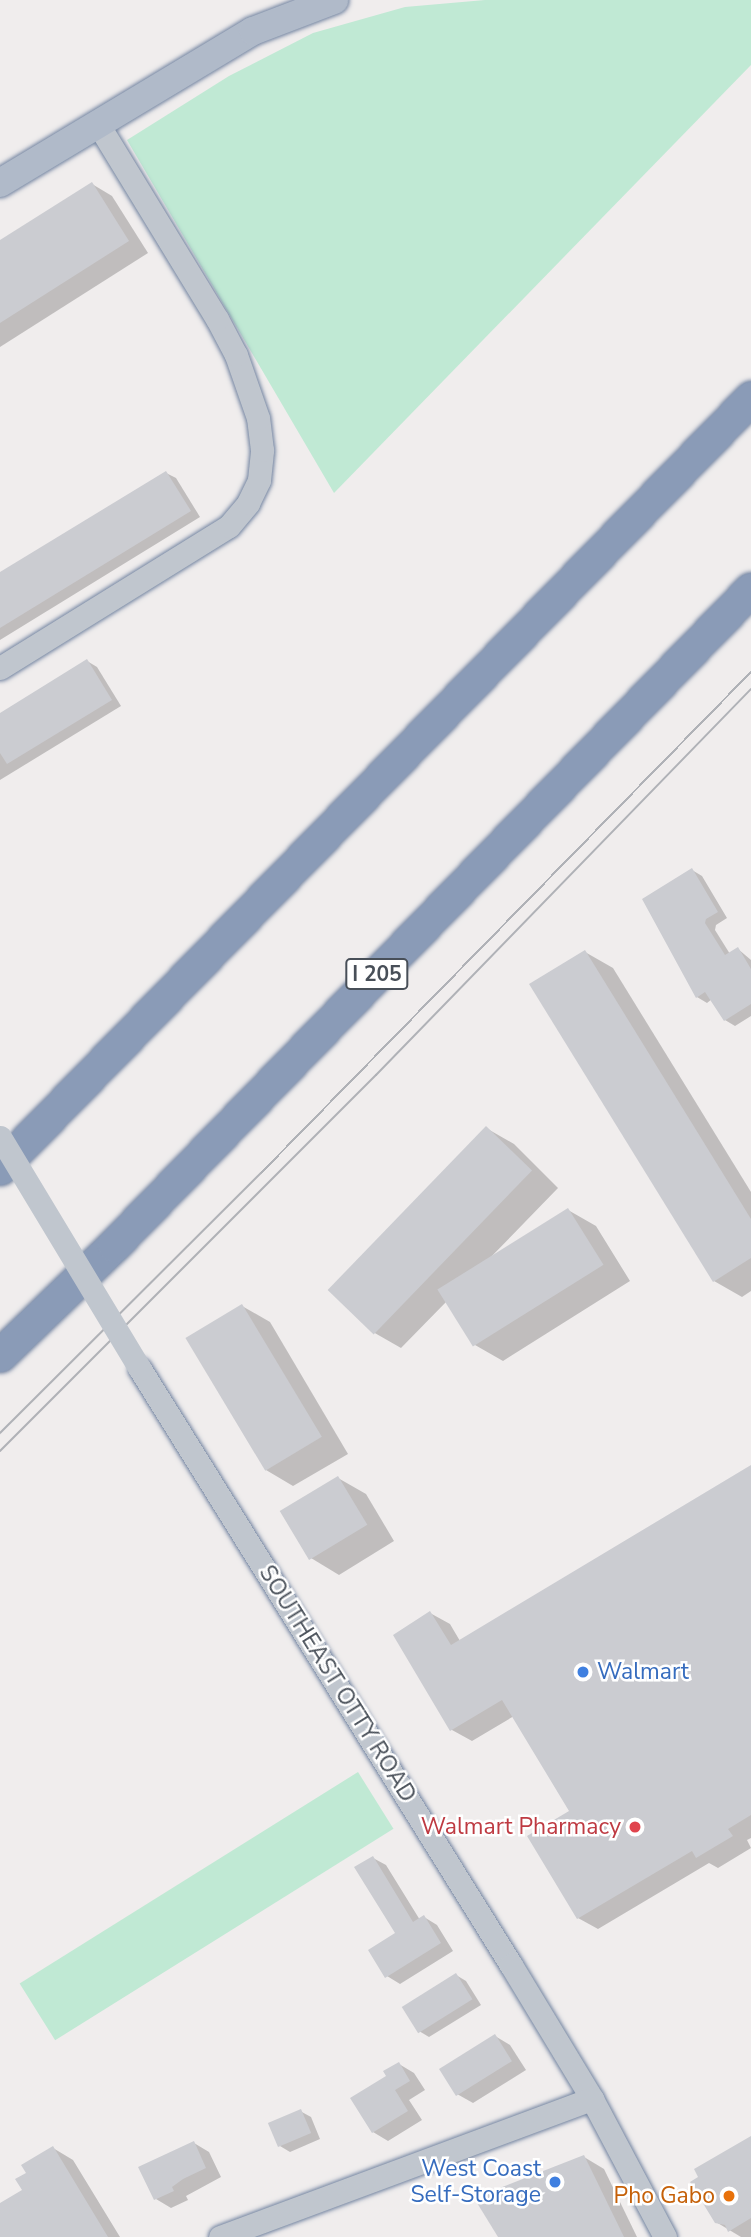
<!DOCTYPE html>
<style>
body{margin:0}
#map{position:relative;width:751px;height:2237px;overflow:hidden;background:#f0eded;font-family:"Nunito Sans",sans-serif}
div>[style]{position:absolute}
.green>*{inset:0;background:#c0e9d4;transform-origin:0 0}
.shadow>*{inset:0;background:#0003}
.building>*{inset:0;background:#cbccd1;transform-origin:0 0}
.roads{filter:drop-shadow(0 0 2px #7586a2) drop-shadow(0 0 2px #7586a2)}
.minor>*{height:23px;margin:-11.5px;padding:0 11.5px;transform-origin:11.5px;border-radius:11.5px;background:#c0c6ce}
.major>*{height:28px;margin:-14px;padding:0 14px;transform-origin:14px;border-radius:14px;background:#b0bac9}
.highway>*{height:33px;margin:-16.5px;padding:0 16.5px;transform-origin:16.5px;border-radius:16.5px;background:#8a9bb7}
.tram>*{height:2px;margin:-1px;padding:0 1px;transform-origin:1px;border-radius:1px;background:#b0b2b7}
.minor-bridge>*{height:23px;margin:-11.5px;padding:0 11.5px;transform-origin:11.5px;border-radius:11.5px;background:#c0c6ce}
.dots>*{width:19px;height:19px;translate:-50% -50%;box-sizing:border-box;border:4px solid #fff;border-radius:50%}
span{translate:-50% -50%;white-space:nowrap;text-align:center;line-height:1.15;-webkit-text-stroke:5px #fff;paint-order:stroke}
.shield-label span{padding:2px 5px;background:#fff;border:2px solid;border-radius:5px;-webkit-text-stroke-width:0}
.shield-label{font-size:21px;color:#484f58;font-weight:700}
.shop-label{font-size:23px;color:#366cbe}
.left{translate:0 -50%;text-align:left}
.right{translate:-100% -50%;text-align:right}
.street-label{font-size:23px;color:#484f58}
.health-label{font-size:23px;color:#be3a42}
.food-label{font-size:23px;color:#c56008}
</style>
<div id="map">
<div class="green">
<i style="clip-path:polygon(485px 0,751px 0,751px 65px,334px 493px,127px 140px,229px 76px,313px 33px,405px 7px)"></i>
<i style="left:358px;top:1772px;width:67px;height:399px;rotate:58deg"></i>
</div>
<div class="shadow">
<i style="clip-path:polygon(92px 184px,112px 196px,148px 253px,0 347px,0 243px)"></i>
<i style="clip-path:polygon(166px 473px,176px 478px,200px 517px,0 640px,0 575px)"></i>
<i style="clip-path:polygon(87px 661px,97px 667px,121px 706px,0 780px,0 715px)"></i>
<i style="clip-path:polygon(692px 870px,702px 876px,727px 918px,716px 925px,715px 930px,730px 954px,738px 949px,751px 960px,751px 1016px,735px 1026px,725px 1020px,712px 999px,707px 1003px,697px 997px)"></i>
<i style="clip-path:polygon(585px 952px,613px 968px,751px 1192px,751px 1291px,742px 1297px,714px 1281px)"></i>
<i style="clip-path:polygon(486px 1128px,514px 1144px,558px 1188px,489px 1259px,568px 1210px,596px 1226px,630px 1281px,503px 1361px,475px 1345px,447px 1301px,401px 1348px,373px 1332px)"></i>
<i style="clip-path:polygon(242px 1306px,270px 1322px,348px 1454px,293px 1486px,266px 1470px)"></i>
<i style="clip-path:polygon(751px 1467px,751px 1838px,747px 1840px,751px 1848px,718px 1868px,709px 1863px,598px 1929px,578px 1918px,571px 1812px,514px 1716px,472px 1741px,452px 1730px,430px 1613px,450px 1624px,460px 1641px)"></i>
<i style="clip-path:polygon(338px 1478px,366px 1494px,394px 1541px,339px 1575px,311px 1558px)"></i>
<i style="clip-path:polygon(373px 1858px,386px 1865px,420px 1920px,424px 1917px,437px 1925px,453px 1951px,400px 1984px,387px 1976px,397px 1934px)"></i>
<i style="clip-path:polygon(456px 1975px,466px 1981px,481px 2005px,429px 2037px,419px 2031px)"></i>
<i style="clip-path:polygon(495px 2036px,510px 2045px,526px 2070px,473px 2103px,457px 2094px)"></i>
<i style="clip-path:polygon(399px 2064px,414px 2073px,425px 2090px,409px 2100px,422px 2120px,388px 2141px,373px 2132px,388px 2077px)"></i>
<i style="clip-path:polygon(300px 2111px,311px 2117px,320px 2139px,290px 2152px,280px 2146px)"></i>
<i style="clip-path:polygon(751px 2138px,751px 2237px,741px 2237px,716px 2222px,701px 2177px)"></i>
<i style="clip-path:polygon(194px 2143px,209px 2152px,221px 2177px,186px 2196px,188px 2200px,171px 2208px,156px 2199px)"></i>
<i style="clip-path:polygon(53px 2148px,73px 2160px,120px 2237px,0 2237px,0 2205px,24px 2190px,28px 2173px)"></i>
<i style="clip-path:polygon(584px 2157px,604px 2169px,637px 2237px,500px 2237px)"></i>
</div>
<div class="building">
<i style="clip-path:polygon(92px 182px,129px 241px,0 323px,0 240px)"></i>
<i style="clip-path:polygon(166px 471px,191px 511px,0 628px,0 572px)"></i>
<i style="clip-path:polygon(87px 659px,112px 700px,7px 764px,0 753px,0 713px)"></i>
<i style="clip-path:polygon(692px 868px,718px 912px,706px 919px,705px 923px,725px 955px,738px 947px,751px 969px,751px 1004px,724px 1021px,705px 992px,696px 998px,642px 899px)"></i>
<i style="clip-path:polygon(585px 950px,751px 1219px,751px 1258px,713px 1282px,529px 984px)"></i>
<i style="left:486px;top:1126px;width:64px;height:228px;rotate:44deg"></i>
<i style="left:568px;top:1208px;width:67px;height:154px;rotate:58deg"></i>
<i style="left:242px;top:1304px;width:155px;height:66px;rotate:59deg"></i>
<i style="clip-path:polygon(751px 1465px,751px 1815px,728px 1829px,733px 1836px,696px 1858px,692px 1851px,577px 1919px,527px 1836px,569px 1811px,502px 1700px,450px 1731px,393px 1635px,430px 1611px,451px 1645px)"></i>
<i style="left:338px;top:1476px;width:57px;height:68px;rotate:59deg"></i>
<i style="clip-path:polygon(373px 1856px,413px 1922px,424px 1915px,441px 1943px,385px 1978px,368px 1950px,395px 1933px,354px 1867px)"></i>
<i style="left:456px;top:1973px;width:31px;height:64px;rotate:58deg"></i>
<i style="left:495px;top:2034px;width:32px;height:66px;rotate:58deg"></i>
<i style="clip-path:polygon(399px 2062px,410px 2081px,395px 2090px,408px 2111px,372px 2133px,350px 2098px,386px 2076px,383px 2071px)"></i>
<i style="left:301px;top:2109px;width:26px;height:36px;rotate:67deg"></i>
<i style="clip-path:polygon(751px 2136px,751px 2218px,728px 2232px,725px 2225px,715px 2223px,690px 2182px,698px 2177px,694px 2169px)"></i>
<i style="clip-path:polygon(194px 2141px,206px 2168px,183px 2179px,172px 2187px,174px 2191px,154px 2200px,138px 2167px)"></i>
<i style="clip-path:polygon(53px 2146px,108px 2237px,0 2237px,0 2203px,22px 2190px,15px 2179px,26px 2173px,21px 2165px)"></i>
<i style="clip-path:polygon(584px 2155px,624px 2237px,498px 2237px,474px 2198px)"></i>
</div>
<div class="roads">
<div class="minor">
<i style="left:0;top:668px;width:269px;rotate:-31.8deg"></i>
<i style="left:229px;top:526px;width:30px;rotate:-50deg"></i>
<i style="left:248px;top:503px;width:25px;rotate:-64deg"></i>
<i style="left:259px;top:480px;width:30px;rotate:-84deg"></i>
<i style="left:262px;top:450px;width:32px;rotate:-97deg"></i>
<i style="left:258px;top:418px;width:67px;rotate:-109.2deg"></i>
<i style="left:236px;top:355px;width:41px;rotate:-117.8deg"></i>
<i style="left:217px;top:319px;width:228px;rotate:-121.4deg"></i>
<i style="left:140px;top:1369px;width:702px;rotate:58.1deg"></i>
<i style="left:511px;top:1965px;width:157px;rotate:58.8deg"></i>
<i style="left:592px;top:2099px;width:156px;rotate:62.1deg"></i>
<i style="left:220px;top:2237px;width:397px;rotate:-20.4deg"></i>
</div>
<div class="major">
<i style="left:0;top:183px;width:295px;rotate:-31deg"></i>
<i style="left:253px;top:31px;width:87px;rotate:-20.9deg"></i>
</div>
<div class="highway">
<i style="left:0;top:1168px;width:1076px;rotate:-45.72deg"></i>
<i style="left:0;top:1355px;width:158px;rotate:-44deg"></i>
<i style="left:114px;top:1245px;width:914px;rotate:-45.84deg"></i>
</div>
</div>
<div class="tram">
<i style="left:0;top:1433px;width:368px;rotate:-44.9deg"></i>
<i style="left:261px;top:1173px;width:701px;rotate:-45.64deg"></i>
<i style="left:0;top:1451px;width:532px;rotate:-45deg"></i>
<i style="left:376px;top:1075px;width:538px;rotate:-45.83deg"></i>
</div>
<div class="minor-bridge">
<i style="left:0;top:1137px;width:271px;rotate:58.9deg"></i>
</div>
<div class="dots">
<i style="left:583px;top:1672px;background:#3f7fe0"></i>
<i style="left:635px;top:1827px;background:#e0444e"></i>
<i style="left:555px;top:2182px;background:#3f7fe0"></i>
<i style="left:729px;top:2196px;background:#e8710a"></i>
</div>
<div class="shield-label">
<span style="left:377px;top:974px">I 205</span>
</div>
<div class="shop-label">
<span class="left" style="left:597px;top:1672px">Walmart</span>
<span class="right" style="left:541px;top:2182px">West Coast<br>Self-Storage</span>
</div>
<div class="street-label">
<span style="left:337px;top:1684px;rotate:58deg">SOUTHEAST OTTY ROAD</span>
</div>
<div class="health-label">
<span class="right" style="left:621px;top:1827px">Walmart Pharmacy</span>
</div>
<div class="food-label">
<span class="right" style="left:715px;top:2196px">Pho Gabo</span>
</div>
</div>
